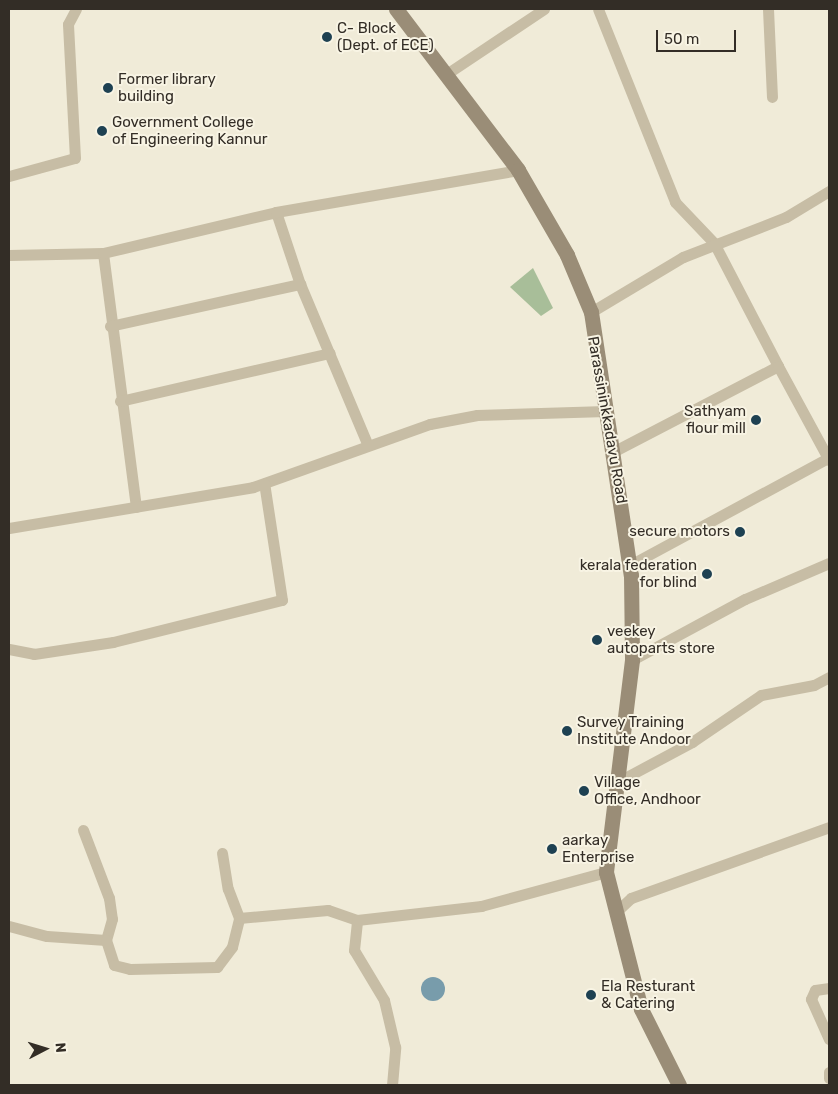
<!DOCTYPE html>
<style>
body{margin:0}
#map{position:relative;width:838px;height:1094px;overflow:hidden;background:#f0ebd8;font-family:Rubik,sans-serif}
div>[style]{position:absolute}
.green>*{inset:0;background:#a8be99}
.water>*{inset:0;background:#789cab}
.round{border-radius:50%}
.street>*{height:11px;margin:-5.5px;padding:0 5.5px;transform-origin:5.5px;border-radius:5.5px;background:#c7bda5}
.secondary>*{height:15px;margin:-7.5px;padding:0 7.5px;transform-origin:7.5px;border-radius:7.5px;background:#9a8d77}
.dots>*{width:14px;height:14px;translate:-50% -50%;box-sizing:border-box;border:2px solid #f8f4e4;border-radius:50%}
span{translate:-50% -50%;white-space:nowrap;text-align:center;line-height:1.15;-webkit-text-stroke:4px #f8f4e4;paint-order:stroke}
.poi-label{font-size:15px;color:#332d26}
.left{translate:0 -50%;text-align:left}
.right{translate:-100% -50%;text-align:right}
.street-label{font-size:15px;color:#332d26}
.frame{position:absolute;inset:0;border:10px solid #332d26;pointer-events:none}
.north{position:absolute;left:20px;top:1024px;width:50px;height:50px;-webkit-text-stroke:4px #f8f4e4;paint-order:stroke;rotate:85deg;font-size:14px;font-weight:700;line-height:20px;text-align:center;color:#332d26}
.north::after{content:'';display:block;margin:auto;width:18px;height:22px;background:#332d26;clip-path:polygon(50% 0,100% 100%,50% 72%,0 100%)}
.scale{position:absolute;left:656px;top:30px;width:80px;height:22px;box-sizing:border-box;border:2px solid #332d26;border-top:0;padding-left:6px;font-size:15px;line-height:18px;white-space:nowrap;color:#332d26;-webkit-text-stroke:4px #f8f4e4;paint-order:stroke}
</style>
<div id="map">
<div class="green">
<i style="clip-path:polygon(533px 268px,553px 308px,541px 316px,510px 287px)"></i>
</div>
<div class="water">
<i class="round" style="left:421px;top:977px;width:24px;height:24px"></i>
</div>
<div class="street">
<i style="left:598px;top:9px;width:208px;rotate:68.2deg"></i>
<i style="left:675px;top:202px;width:57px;rotate:46.4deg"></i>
<i style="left:714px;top:243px;width:139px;rotate:62.5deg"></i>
<i style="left:778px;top:366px;width:184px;rotate:152.5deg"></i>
<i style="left:768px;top:9px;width:88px;rotate:87.4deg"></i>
<i style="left:445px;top:75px;width:119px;rotate:-33.7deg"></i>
<i style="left:9px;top:176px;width:68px;rotate:-15.3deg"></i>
<i style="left:75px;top:158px;width:134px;rotate:-93deg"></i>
<i style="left:68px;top:24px;width:17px;rotate:-62deg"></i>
<i style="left:276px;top:212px;width:76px;rotate:71.6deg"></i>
<i style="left:300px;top:284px;width:173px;rotate:67.2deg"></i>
<i style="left:103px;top:253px;width:256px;rotate:82.6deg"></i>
<i style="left:9px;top:255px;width:94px;rotate:-1.2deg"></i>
<i style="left:103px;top:253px;width:178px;rotate:-13.3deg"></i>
<i style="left:276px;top:212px;width:246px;rotate:-9.8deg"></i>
<i style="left:591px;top:312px;width:107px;rotate:-30.9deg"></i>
<i style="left:683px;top:257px;width:110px;rotate:-21.2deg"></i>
<i style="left:786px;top:217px;width:50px;rotate:-31.2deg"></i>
<i style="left:110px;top:326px;width:195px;rotate:-12.5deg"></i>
<i style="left:778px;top:366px;width:107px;rotate:61.5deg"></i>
<i style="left:120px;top:401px;width:215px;rotate:-12.9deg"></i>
<i style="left:9px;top:528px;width:247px;rotate:-9.5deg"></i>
<i style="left:253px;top:487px;width:188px;rotate:-19.6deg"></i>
<i style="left:430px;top:424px;width:48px;rotate:-10.8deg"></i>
<i style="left:477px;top:415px;width:129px;rotate:-1.8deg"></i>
<i style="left:630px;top:565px;width:225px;rotate:-28.4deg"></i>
<i style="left:9px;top:649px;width:25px;rotate:11deg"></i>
<i style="left:34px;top:654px;width:80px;rotate:-8.6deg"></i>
<i style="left:113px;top:642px;width:174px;rotate:-14deg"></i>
<i style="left:282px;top:600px;width:118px;rotate:-98.7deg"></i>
<i style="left:632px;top:660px;width:128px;rotate:-28.4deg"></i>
<i style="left:745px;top:599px;width:91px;rotate:-23.2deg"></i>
<i style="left:619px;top:781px;width:83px;rotate:-28.1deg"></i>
<i style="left:692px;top:742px;width:83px;rotate:-34.3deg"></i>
<i style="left:761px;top:695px;width:54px;rotate:-10.7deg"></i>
<i style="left:814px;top:685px;width:17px;rotate:-28deg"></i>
<i style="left:83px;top:830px;width:73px;rotate:69.1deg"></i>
<i style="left:109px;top:898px;width:21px;rotate:82deg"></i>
<i style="left:112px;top:919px;width:22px;rotate:106deg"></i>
<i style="left:222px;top:853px;width:36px;rotate:81deg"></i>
<i style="left:228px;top:889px;width:31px;rotate:69deg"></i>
<i style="left:617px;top:911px;width:19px;rotate:-43deg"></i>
<i style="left:631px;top:898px;width:210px;rotate:-19.7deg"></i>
<i style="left:9px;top:926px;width:39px;rotate:15deg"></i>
<i style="left:47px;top:936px;width:59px;rotate:3.9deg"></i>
<i style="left:106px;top:940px;width:26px;rotate:72deg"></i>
<i style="left:114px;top:965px;width:16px;rotate:14deg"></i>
<i style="left:130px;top:969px;width:87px;rotate:-1.3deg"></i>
<i style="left:217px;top:967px;width:25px;rotate:-53deg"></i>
<i style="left:232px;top:947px;width:30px;rotate:-76deg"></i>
<i style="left:239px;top:918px;width:89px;rotate:-5.1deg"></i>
<i style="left:328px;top:910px;width:31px;rotate:19deg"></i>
<i style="left:829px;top:988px;width:14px;rotate:172deg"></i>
<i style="left:815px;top:990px;width:10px;rotate:114deg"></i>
<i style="left:811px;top:999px;width:44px;rotate:65.8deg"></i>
<i style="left:829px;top:1072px;width:6px;rotate:90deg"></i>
<i style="left:392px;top:1085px;width:38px;rotate:-85deg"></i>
<i style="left:395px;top:1047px;width:48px;rotate:-103.2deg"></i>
<i style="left:384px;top:1000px;width:58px;rotate:-121deg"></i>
<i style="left:354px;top:950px;width:30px;rotate:-84deg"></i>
<i style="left:357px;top:920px;width:125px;rotate:-6.4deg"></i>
<i style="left:481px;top:906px;width:130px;rotate:-15.2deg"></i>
</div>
<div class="secondary">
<i style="left:396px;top:9px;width:202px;rotate:52.8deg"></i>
<i style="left:518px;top:170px;width:98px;rotate:60deg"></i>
<i style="left:567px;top:255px;width:62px;rotate:67.2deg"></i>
<i style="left:591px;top:312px;width:266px;rotate:81.4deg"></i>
<i style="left:631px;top:575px;width:85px;rotate:89.3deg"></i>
<i style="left:632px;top:660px;width:214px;rotate:97deg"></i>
<i style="left:606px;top:872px;width:141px;rotate:75.7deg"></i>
<i style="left:641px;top:1009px;width:85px;rotate:63.4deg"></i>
</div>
<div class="dots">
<i style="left:327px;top:37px;background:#1e4152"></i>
<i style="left:108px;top:88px;background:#1e4152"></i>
<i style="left:102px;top:131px;background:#1e4152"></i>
<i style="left:756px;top:420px;background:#1e4152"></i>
<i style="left:740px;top:532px;background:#1e4152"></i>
<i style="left:707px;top:574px;background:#1e4152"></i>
<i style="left:597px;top:640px;background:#1e4152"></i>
<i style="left:567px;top:731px;background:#1e4152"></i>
<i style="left:584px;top:791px;background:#1e4152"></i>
<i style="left:552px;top:849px;background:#1e4152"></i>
<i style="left:591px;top:995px;background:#1e4152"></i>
</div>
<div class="poi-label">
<span class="left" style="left:337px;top:37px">C- Block<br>(Dept. of ECE)</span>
<span class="left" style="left:118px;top:88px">Former library<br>building</span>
<span class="left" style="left:112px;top:131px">Government College<br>of Engineering Kannur</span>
<span class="right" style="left:746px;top:420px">Sathyam<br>flour mill</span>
<span class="right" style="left:730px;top:532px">secure motors</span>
<span class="right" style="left:697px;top:574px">kerala federation<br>for blind</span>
<span class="left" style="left:607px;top:640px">veekey<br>autoparts store</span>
<span class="left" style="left:577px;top:731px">Survey Training<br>Institute Andoor</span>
<span class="left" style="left:594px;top:791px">Village<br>Office, Andhoor</span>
<span class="left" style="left:562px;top:849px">aarkay<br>Enterprise</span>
<span class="left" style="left:601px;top:995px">Ela Resturant<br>&amp; Catering</span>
</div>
<div class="street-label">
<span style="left:607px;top:420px;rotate:80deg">Parassininkkadavu Road</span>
</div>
<div class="frame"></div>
<div class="north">N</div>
<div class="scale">50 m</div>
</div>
